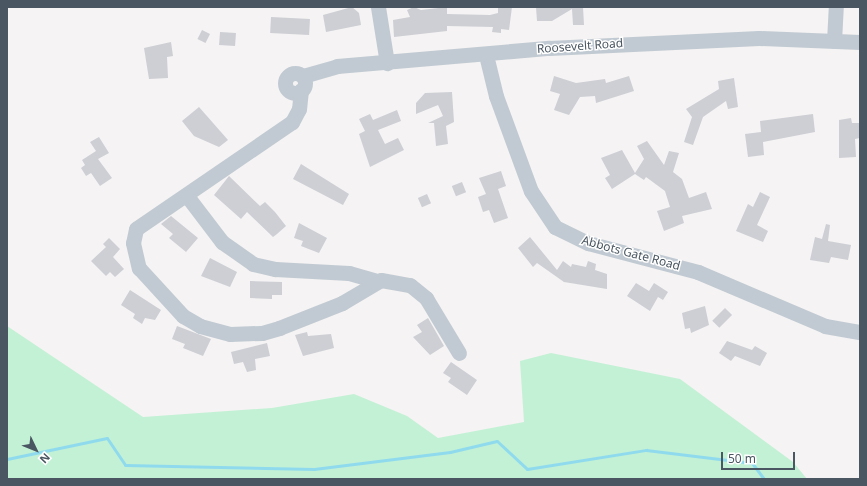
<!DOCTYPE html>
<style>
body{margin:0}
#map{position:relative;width:867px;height:486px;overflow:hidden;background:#f5f3f3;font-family:"Noto Sans",sans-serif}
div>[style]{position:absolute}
.green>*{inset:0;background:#c3f1d5}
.stream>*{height:3px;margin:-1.5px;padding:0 1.5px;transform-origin:1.5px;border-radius:1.5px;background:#90daee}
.building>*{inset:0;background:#cdcfd5;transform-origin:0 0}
.minor>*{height:15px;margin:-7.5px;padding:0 7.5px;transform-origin:7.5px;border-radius:7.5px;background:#c1cad2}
.minor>.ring{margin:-7.5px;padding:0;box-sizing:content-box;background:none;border:15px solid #c1cad2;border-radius:50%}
span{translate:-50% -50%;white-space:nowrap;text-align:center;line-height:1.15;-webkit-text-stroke:3px #fff;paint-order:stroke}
.street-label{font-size:12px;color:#4a5661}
.frame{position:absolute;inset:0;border:8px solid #4a5661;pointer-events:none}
.north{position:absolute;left:16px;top:430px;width:40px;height:40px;-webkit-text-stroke:3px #fff;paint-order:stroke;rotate:133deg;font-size:11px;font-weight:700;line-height:16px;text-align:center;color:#4a5661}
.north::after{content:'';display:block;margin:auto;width:14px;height:18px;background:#4a5661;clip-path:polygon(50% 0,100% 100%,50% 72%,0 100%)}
.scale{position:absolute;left:721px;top:452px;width:74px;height:18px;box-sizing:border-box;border:2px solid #4a5661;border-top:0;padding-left:5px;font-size:12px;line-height:14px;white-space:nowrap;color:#4a5661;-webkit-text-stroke:3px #fff;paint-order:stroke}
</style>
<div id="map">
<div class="green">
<i style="clip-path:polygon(7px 326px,143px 417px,272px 408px,354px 394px,407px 416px,438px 438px,524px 422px,520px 361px,551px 353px,680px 379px,793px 462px,807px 479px,7px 479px)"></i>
</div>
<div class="stream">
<i style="left:7px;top:459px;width:102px;rotate:-11.9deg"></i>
<i style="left:107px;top:438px;width:32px;rotate:56deg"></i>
<i style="left:125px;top:465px;width:189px;rotate:1.2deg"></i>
<i style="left:314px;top:469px;width:137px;rotate:-7.1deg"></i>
<i style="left:450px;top:452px;width:48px;rotate:-13.2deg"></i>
<i style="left:497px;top:441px;width:41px;rotate:43deg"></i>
<i style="left:527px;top:469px;width:121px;rotate:-9.1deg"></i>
<i style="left:646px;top:450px;width:107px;rotate:7deg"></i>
<i style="left:752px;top:463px;width:20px;rotate:53deg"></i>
</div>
<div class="building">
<i style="clip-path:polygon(352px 7px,359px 13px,361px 25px,326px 32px,323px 15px)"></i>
<i style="clip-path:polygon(414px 7px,421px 10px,447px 7px,447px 14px,490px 15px,498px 13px,498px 7px,512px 7px,509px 30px,501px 29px,501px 33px,492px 32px,493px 27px,447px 26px,447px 31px,394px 37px,393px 20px,410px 17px,407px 10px)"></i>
<i style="clip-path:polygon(536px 7px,583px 7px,584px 25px,573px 25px,572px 9px,552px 21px,537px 21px)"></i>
<i style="left:271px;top:17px;width:39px;height:16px;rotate:3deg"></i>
<i style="left:202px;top:30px;width:9px;height:10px;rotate:27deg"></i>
<i style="left:220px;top:32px;width:16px;height:13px;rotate:4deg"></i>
<i style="clip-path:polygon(171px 42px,173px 56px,167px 57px,168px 78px,149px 79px,144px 48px)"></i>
<i style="clip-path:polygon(554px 76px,576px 83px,605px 79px,606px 83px,629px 76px,634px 91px,596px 103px,595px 96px,580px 97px,569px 115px,554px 110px,560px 94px,550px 91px)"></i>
<i style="clip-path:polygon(734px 78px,738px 107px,728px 109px,726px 101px,703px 117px,693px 145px,684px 142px,692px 117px,686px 109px,719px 89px,718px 81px)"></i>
<i style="clip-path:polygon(452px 92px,454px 122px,446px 126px,448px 144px,436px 146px,434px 123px,428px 123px,443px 116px,438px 105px,416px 114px,416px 103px,425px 93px)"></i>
<i style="clip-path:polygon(199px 107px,228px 140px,219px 147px,194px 136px,182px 121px)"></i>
<i style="clip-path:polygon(397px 110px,401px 121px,378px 130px,385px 144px,398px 138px,404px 150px,370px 167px,359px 134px,365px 131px,359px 119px,370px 114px,373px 120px)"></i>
<i style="clip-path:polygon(813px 114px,815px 132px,763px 142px,764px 155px,748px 157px,745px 134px,761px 132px,760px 121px)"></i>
<i style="clip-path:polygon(851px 118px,852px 123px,860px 123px,860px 138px,855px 139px,856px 157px,839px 158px,839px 120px)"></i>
<i style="clip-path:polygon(99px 137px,109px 153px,98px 159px,112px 178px,100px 186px,91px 173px,86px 176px,81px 168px,85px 165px,82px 160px,96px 151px,90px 142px)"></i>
<i style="clip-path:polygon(647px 141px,664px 165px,669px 151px,679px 153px,673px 172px,682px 179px,689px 198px,706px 192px,712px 209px,682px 216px,684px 223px,664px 231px,657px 211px,670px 207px,665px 191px,646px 177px,644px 180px,635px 174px,612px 189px,605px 178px,610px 175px,601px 158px,622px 150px,635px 173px,644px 159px,637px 146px)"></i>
<i style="clip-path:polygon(301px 164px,349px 194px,343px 205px,293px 179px)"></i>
<i style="clip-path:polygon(501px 171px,506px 186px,498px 189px,508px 218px,494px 223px,489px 210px,483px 212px,478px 197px,486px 194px,479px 178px)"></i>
<i style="clip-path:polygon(229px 176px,260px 206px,265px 202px,275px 212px,286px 226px,277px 234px,273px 237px,247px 212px,241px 219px,214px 195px)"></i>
<i style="left:462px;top:182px;width:11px;height:11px;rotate:68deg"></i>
<i style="clip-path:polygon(760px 192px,770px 197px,757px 225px,768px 231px,763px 242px,736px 231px,748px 204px,753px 207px)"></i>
<i style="left:427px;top:194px;width:10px;height:10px;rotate:66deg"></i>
<i style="clip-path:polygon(171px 216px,198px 238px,186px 252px,169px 238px,173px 234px,161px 224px)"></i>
<i style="clip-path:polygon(299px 223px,327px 238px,319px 253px,301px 246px,303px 241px,294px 238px)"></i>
<i style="clip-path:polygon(826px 224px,830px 225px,828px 241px,851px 245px,848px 260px,831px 257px,829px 263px,810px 260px,815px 237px,822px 239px)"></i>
<i style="clip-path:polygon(530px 237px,557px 270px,563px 261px,571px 267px,572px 264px,586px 267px,588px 261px,596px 264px,595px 270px,607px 274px,607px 289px,564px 282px,537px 263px,533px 267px,518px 248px)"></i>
<i style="clip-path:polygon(109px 238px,120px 249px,113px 257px,124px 269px,115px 277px,110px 272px,106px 276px,91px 261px,106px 247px,103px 244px)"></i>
<i style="clip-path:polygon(210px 258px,237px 272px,230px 287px,201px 276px)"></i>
<i style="clip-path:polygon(250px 281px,282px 282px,282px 295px,272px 295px,272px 299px,250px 298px)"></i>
<i style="clip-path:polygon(636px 283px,649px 291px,654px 283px,668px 292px,663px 300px,658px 297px,650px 311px,627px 296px)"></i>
<i style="clip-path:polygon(130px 290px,161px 310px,155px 320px,145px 318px,142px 324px,133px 318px,135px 314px,121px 305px)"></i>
<i style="clip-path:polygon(705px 306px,709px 325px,691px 333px,690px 328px,685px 329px,682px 313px)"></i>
<i style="left:725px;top:308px;width:10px;height:18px;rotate:45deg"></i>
<i style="clip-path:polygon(428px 318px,444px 346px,430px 355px,413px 337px,422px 332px,417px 325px)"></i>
<i style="clip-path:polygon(177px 326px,211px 339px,203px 356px,183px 348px,185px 344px,172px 339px)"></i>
<i style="clip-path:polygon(307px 332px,308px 336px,331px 334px,334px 348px,303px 356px,295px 335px)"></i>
<i style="clip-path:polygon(727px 341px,752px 350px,755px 346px,767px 353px,760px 366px,735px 356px,731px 361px,719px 353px)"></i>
<i style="clip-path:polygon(267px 343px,270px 356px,255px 359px,256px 370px,247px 372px,243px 362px,234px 364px,231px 352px)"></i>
<i style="clip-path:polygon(451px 362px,477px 380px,467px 395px,448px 382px,451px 378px,443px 373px)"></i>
</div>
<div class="minor">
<i style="left:378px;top:7px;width:57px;rotate:80.9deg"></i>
<i style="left:834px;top:41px;width:34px;rotate:-87deg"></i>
<i style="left:486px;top:55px;width:42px;rotate:76.3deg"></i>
<i style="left:496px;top:96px;width:101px;rotate:69.8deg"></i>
<i style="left:531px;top:191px;width:43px;rotate:56.3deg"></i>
<i style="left:555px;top:227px;width:37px;rotate:26deg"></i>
<i style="left:588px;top:243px;width:114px;rotate:14.8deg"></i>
<i style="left:698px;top:272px;width:138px;rotate:23deg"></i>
<i style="left:825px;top:326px;width:36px;rotate:10deg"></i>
<i class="ring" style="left:285px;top:73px;width:5px;height:5px"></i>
<i style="left:303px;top:76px;width:35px;rotate:-16deg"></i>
<i style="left:337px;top:66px;width:213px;rotate:-4.9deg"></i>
<i style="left:549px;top:48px;width:210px;rotate:-2.7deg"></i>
<i style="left:759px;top:38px;width:101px;rotate:2.3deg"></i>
<i style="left:301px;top:90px;width:19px;rotate:96deg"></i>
<i style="left:299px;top:109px;width:15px;rotate:118deg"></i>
<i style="left:292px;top:122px;width:189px;rotate:145.6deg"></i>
<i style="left:136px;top:229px;width:14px;rotate:102deg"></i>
<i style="left:133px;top:243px;width:26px;rotate:77deg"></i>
<i style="left:139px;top:268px;width:65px;rotate:47.5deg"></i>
<i style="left:183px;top:316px;width:20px;rotate:30deg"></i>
<i style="left:200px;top:326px;width:31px;rotate:15deg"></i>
<i style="left:230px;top:334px;width:32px;rotate:-2deg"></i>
<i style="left:262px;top:333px;width:18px;rotate:-16deg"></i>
<i style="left:279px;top:328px;width:68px;rotate:-21.6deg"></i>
<i style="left:342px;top:303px;width:45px;rotate:-30.5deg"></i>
<i style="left:381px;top:280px;width:29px;rotate:10deg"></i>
<i style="left:410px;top:285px;width:21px;rotate:39deg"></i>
<i style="left:426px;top:298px;width:64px;rotate:59deg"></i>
<i style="left:187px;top:196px;width:58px;rotate:52.7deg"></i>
<i style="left:222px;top:242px;width:38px;rotate:35deg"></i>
<i style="left:253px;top:264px;width:23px;rotate:13deg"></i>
<i style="left:275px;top:269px;width:74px;rotate:3.1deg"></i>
<i style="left:349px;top:273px;width:29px;rotate:16deg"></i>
</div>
<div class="street-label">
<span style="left:580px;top:46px;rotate:-4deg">Roosevelt Road</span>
<span style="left:631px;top:253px;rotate:15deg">Abbots Gate Road</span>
</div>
<div class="frame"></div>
<div class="north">N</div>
<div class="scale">50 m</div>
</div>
